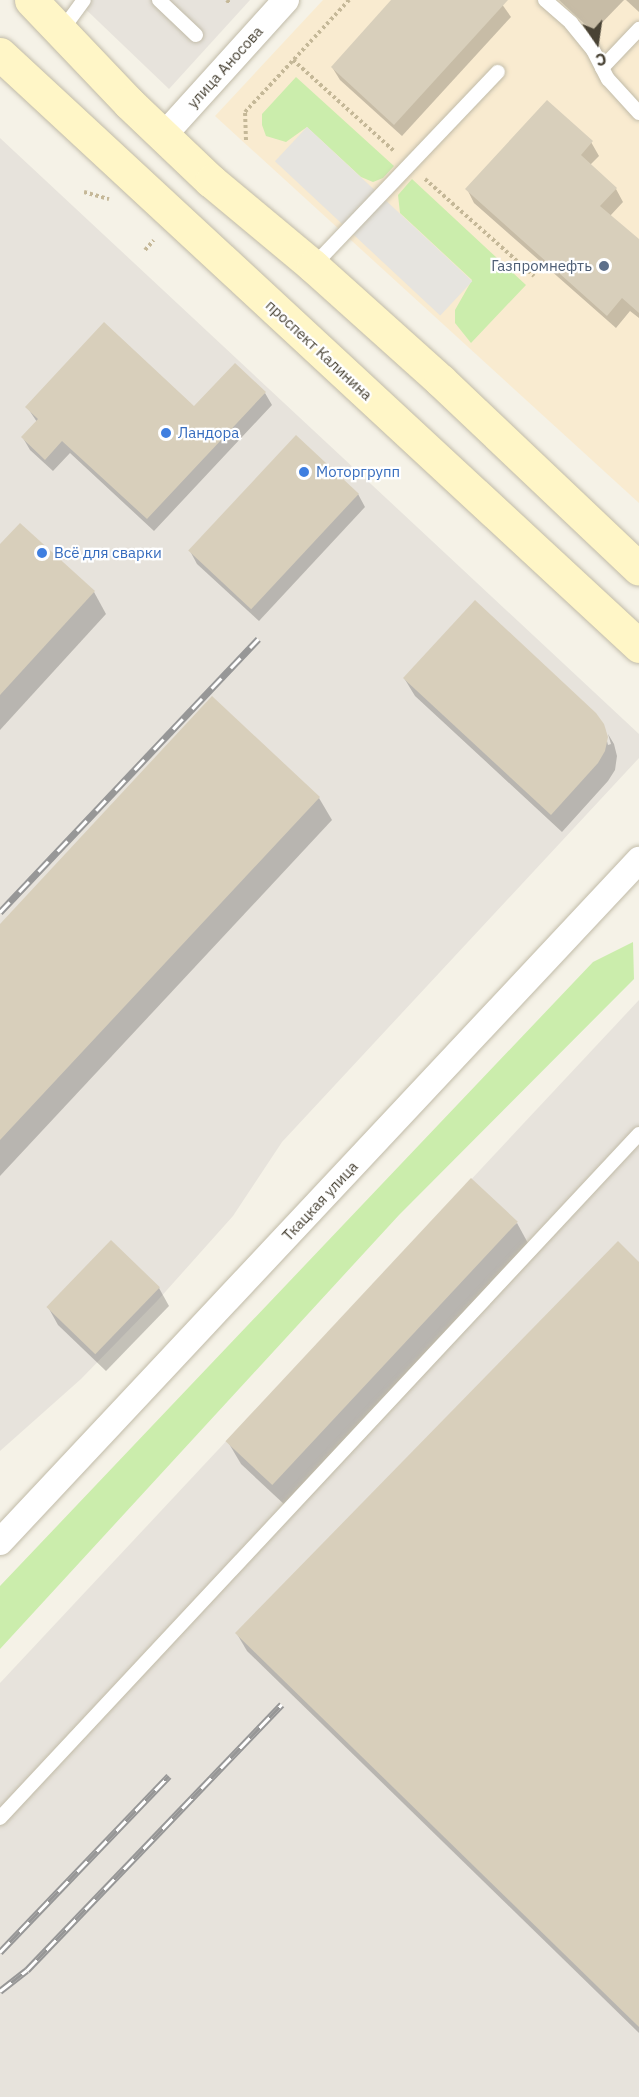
<!DOCTYPE html>
<meta charset="utf-8">
<style>
body{margin:0}
#map{position:relative;width:639px;height:2097px;overflow:hidden;background:#f5f2e7;font-family:"IBM Plex Sans",sans-serif}
div>[style]{position:absolute}
.commercial>*{inset:0;background:#f9ebd0}
.industrial>*{inset:0;background:#e7e3dc}
.green>*{inset:0;background:#cbedac}
.parking>*{inset:0;background:#e6e4df;transform-origin:0 0}
.shadow>*{inset:0;background:#0003}
.building>*{inset:0;background:#d8cfbb;transform-origin:0 0}
.path>*{height:4px;margin-top:-2px;transform-origin:0;background:repeating-linear-gradient(90deg,#c5b898 0 3px,transparent 0 6px)}
.roads{filter:drop-shadow(0 0 2px #c1bba8) drop-shadow(0 0 2px #c1bba8)}
.service>*{height:14px;margin:-7px;padding:0 7px;transform-origin:7px;border-radius:7px;background:#fff}
.minor>*{height:26px;margin:-13px;padding:0 13px;transform-origin:13px;border-radius:13px;background:#fff}
.secondary>*{height:33px;margin:-16.5px;padding:0 16.5px;transform-origin:16.5px;border-radius:16.5px;background:#fff6c7}
.rail>*{height:7px;margin-top:-3.5px;transform-origin:0;background:repeating-linear-gradient(90deg,#fff 0 14px,#979797 0 28px);box-sizing:border-box;border-block:2px solid #979797}
.dots>*{width:16px;height:16px;translate:-50% -50%;box-sizing:border-box;border:3px solid #fff;border-radius:50%}
span{translate:-50% -50%;white-space:nowrap;text-align:center;line-height:1.15;-webkit-text-stroke:4.5px #fff;paint-order:stroke}
.street-label{font-size:15px;color:#494335}
.service-label{font-size:15px;color:#4e5e75}
.right{translate:-100% -50%;text-align:right}
.shop-label{font-size:15px;color:#366cbe}
.left{translate:0 -50%;text-align:left}
.north{position:absolute;left:567px;top:12px;width:60px;height:60px;-webkit-text-stroke:4px #fff;paint-order:stroke;rotate:167deg;font-size:16px;font-weight:700;line-height:24px;text-align:center;color:#494335}
.north::after{content:'';display:block;margin:auto;width:21px;height:27px;background:#494335;clip-path:polygon(50% 0,100% 100%,50% 72%,0 100%)}
</style>
<div id="map">
<div class="commercial">
<i style="clip-path:polygon(323px 0,639px 0,639px 503px,215px 116px)"></i>
</div>
<div class="industrial">
<i style="clip-path:polygon(76px 0,250px 0,169px 89px)"></i>
<i style="clip-path:polygon(0 138px,639px 734px,639px 758px,282px 1142px,233px 1216px,158px 1300px,81px 1379px,0 1451px)"></i>
<i style="clip-path:polygon(639px 1000px,639px 2097px,0 2097px,0 1683px)"></i>
</div>
<div class="green">
<i style="clip-path:polygon(296px 77px,394px 166px,383px 178px,373px 182px,361px 177px,307px 127px,286px 142px,266px 136px,262px 125px,262px 114px)"></i>
<i style="clip-path:polygon(412px 179px,526px 285px,471px 343px,455px 323px,455px 310px,472px 280px,400px 213px,398px 195px)"></i>
<i style="clip-path:polygon(633px 942px,634px 979px,399px 1215px,0 1649px,0 1586px,593px 962px)"></i>
</div>
<div class="parking">
<i style="left:307px;top:127px;width:226px;height:47px;rotate:43deg"></i>
</div>
<div class="shadow">
<i style="clip-path:polygon(393px 0,499px 0,511px 17px,402px 136px,340px 80px,332px 67px)"></i>
<i style="clip-path:polygon(559px 0,624px 0,593px 32px)"></i>
<i style="clip-path:polygon(626px 0,639px 0,639px 12px)"></i>
<i style="clip-path:polygon(591px 142px,599px 156px,590px 165px,616px 189px,623px 202px,610px 216px,639px 241px,639px 318px,630px 311px,616px 328px,474px 203px,467px 189px)"></i>
<i style="clip-path:polygon(265px 393px,272px 405px,154px 531px,70px 453px,53px 471px,30px 450px,23px 438px,37px 422px,27px 407px,194px 409px)"></i>
<i style="clip-path:polygon(358px 494px,365px 507px,259px 621px,197px 564px,190px 551px)"></i>
<i style="clip-path:polygon(0 547px,94px 592px,106px 614px,0 730px)"></i>
<i style="clip-path:polygon(404px 678px,603px 725px,608px 745px,611px 744px,608px 734px,614px 744px,617px 756px,615px 770px,608px 781px,562px 832px,415px 696px)"></i>
<i style="clip-path:polygon(319px 798px,332px 820px,0 1176px,0 926px)"></i>
<i style="clip-path:polygon(517px 1223px,529px 1245px,286px 1506px,241px 1464px,228px 1442px)"></i>
<i style="clip-path:polygon(111px 1242px,159px 1288px,169px 1306px,106px 1371px,58px 1325px,48px 1307px)"></i>
<i style="clip-path:polygon(639px 1264px,639px 2033px,247px 1651px,237px 1634px)"></i>
</div>
<div class="building">
<i style="clip-path:polygon(391px 0,508px 0,394px 125px,331px 67px)"></i>
<i style="clip-path:polygon(547px 100px,593px 141px,581px 155px,617px 188px,600px 206px,639px 239px,639px 313px,622px 298px,607px 316px,465px 189px)"></i>
<i style="clip-path:polygon(104px 322px,194px 406px,235px 363px,266px 392px,147px 519px,62px 441px,45px 460px,21px 437px,38px 419px,25px 407px)"></i>
<i style="left:296px;top:435px;width:86px;height:158px;rotate:43deg"></i>
<i style="clip-path:polygon(20px 523px,95px 591px,0 695px,0 544px)"></i>
<i style="clip-path:polygon(475px 600px,596px 713px,604px 724px,608px 737px,605px 751px,598px 763px,551px 815px,403px 678px)"></i>
<i style="clip-path:polygon(212px 696px,320px 797px,0 1140px,0 924px)"></i>
<i style="left:471px;top:1178px;width:64px;height:360px;rotate:43deg"></i>
<i style="left:111px;top:1240px;width:68px;height:93px;rotate:44deg"></i>
<i style="clip-path:polygon(618px 1241px,639px 1262px,639px 2027px,235px 1633px)"></i>
</div>
<div class="path">
<i style="left:227px;top:0;width:5px;rotate:53deg"></i>
<i style="left:293px;top:60px;width:137px;rotate:42deg"></i>
<i style="left:246px;top:140px;width:28px;rotate:-92deg"></i>
<i style="left:245px;top:112px;width:153px;rotate:-47.1deg"></i>
<i style="left:425px;top:179px;width:146px;rotate:41.7deg"></i>
<i style="left:84px;top:192px;width:26px;rotate:16deg"></i>
<i style="left:145px;top:250px;width:13px;rotate:-48deg"></i>
</div>
<div class="roads">
<div class="service">
<i style="left:159px;top:0;width:51px;rotate:43.4deg"></i>
<i style="left:545px;top:0;width:35px;rotate:41deg"></i>
<i style="left:571px;top:23px;width:35px;rotate:51deg"></i>
<i style="left:593px;top:50px;width:33px;rotate:63deg"></i>
<i style="left:608px;top:79px;width:46px;rotate:47.6deg"></i>
<i style="left:62px;top:30px;width:37px;rotate:-54deg"></i>
<i style="left:602px;top:68px;width:54px;rotate:-46.5deg"></i>
<i style="left:313px;top:266px;width:268px;rotate:-46.4deg"></i>
<i style="left:0;top:1818px;width:936px;rotate:-46.95deg"></i>
</div>
<div class="minor">
<i style="left:164px;top:135px;width:182px;rotate:-47.9deg"></i>
<i style="left:0;top:1542px;width:935px;rotate:-46.86deg"></i>
</div>
<div class="secondary">
<i style="left:31px;top:0;width:142px;rotate:46.4deg"></i>
<i style="left:129px;top:103px;width:113px;rotate:43.6deg"></i>
<i style="left:211px;top:181px;width:133px;rotate:39.8deg"></i>
<i style="left:313px;top:266px;width:171px;rotate:41.9deg"></i>
<i style="left:440px;top:380px;width:274px;rotate:43.5deg"></i>
<i style="left:0;top:54px;width:871px;rotate:42.81deg"></i>
</div>
</div>
<div class="rail">
<i style="left:0;top:912px;width:376px;rotate:-46.6deg"></i>
<i style="left:0;top:1952px;width:244px;rotate:-46.2deg"></i>
<i style="left:0;top:1991px;width:34px;rotate:-38deg"></i>
<i style="left:27px;top:1970px;width:368px;rotate:-46.2deg"></i>
</div>
<div class="dots">
<i style="left:604px;top:266px;background:#5c6f8a"></i>
<i style="left:166px;top:433px;background:#3f7fe0"></i>
<i style="left:304px;top:472px;background:#3f7fe0"></i>
<i style="left:42px;top:553px;background:#3f7fe0"></i>
</div>
<div class="street-label">
<span style="left:225px;top:67px;rotate:-48deg">улица Аносова</span>
<span style="left:319px;top:350px;rotate:43deg">проспект Калинина</span>
<span style="left:320px;top:1201px;rotate:-47deg">Ткацкая улица</span>
</div>
<div class="service-label">
<span class="right" style="left:592px;top:266px">Газпромнефть</span>
</div>
<div class="shop-label">
<span class="left" style="left:178px;top:433px">Ландора</span>
<span class="left" style="left:316px;top:472px">Моторгрупп</span>
<span class="left" style="left:54px;top:553px">Всё для сварки</span>
</div>
<div class="north">С</div>
</div>
